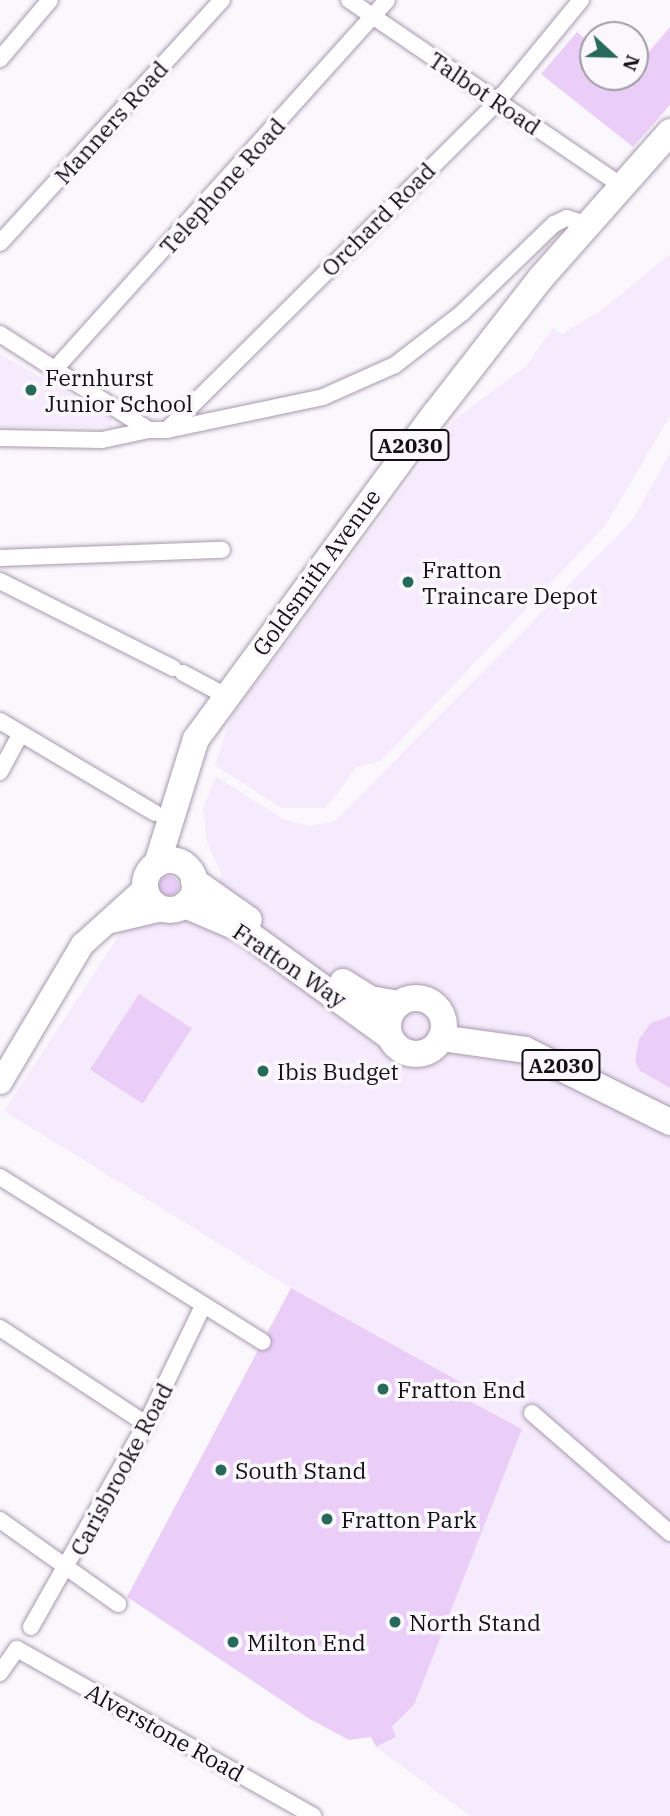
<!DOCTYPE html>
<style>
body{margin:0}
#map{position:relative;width:670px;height:1816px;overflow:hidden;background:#fbf8fd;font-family:"IBM Plex Serif",serif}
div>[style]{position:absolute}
.built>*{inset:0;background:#f6ebfc}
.green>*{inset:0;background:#eacef8;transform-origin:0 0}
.round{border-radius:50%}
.roads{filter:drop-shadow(0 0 2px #a79aae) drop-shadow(0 0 2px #a79aae)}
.minor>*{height:16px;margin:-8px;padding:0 8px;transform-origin:8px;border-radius:8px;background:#fff}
.secondary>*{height:23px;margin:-11.5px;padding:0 11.5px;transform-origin:11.5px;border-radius:11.5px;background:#fff}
.primary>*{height:26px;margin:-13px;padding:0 13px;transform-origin:13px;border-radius:13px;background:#fff}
.primary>.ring{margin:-13px;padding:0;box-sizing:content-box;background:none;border:26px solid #fff;border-radius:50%}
.dots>*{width:19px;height:19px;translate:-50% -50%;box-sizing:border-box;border:4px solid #fbf8fd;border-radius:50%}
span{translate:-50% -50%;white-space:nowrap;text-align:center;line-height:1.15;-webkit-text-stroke:7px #fbf8fd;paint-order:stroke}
.shield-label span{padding:2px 5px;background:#fbf8fd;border:2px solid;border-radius:5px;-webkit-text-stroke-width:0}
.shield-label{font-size:21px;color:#140f16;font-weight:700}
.street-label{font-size:23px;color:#140f16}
.poi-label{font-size:23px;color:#140f16}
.left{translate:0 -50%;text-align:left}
.north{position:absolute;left:579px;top:21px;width:70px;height:70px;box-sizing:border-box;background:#fbf8fd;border:2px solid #9f9ba1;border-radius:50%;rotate:112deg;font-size:19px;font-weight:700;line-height:28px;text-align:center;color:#140f16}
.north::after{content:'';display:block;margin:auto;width:24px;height:32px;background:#276a5b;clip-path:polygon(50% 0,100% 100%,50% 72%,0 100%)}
</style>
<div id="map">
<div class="built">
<i style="clip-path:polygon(670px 254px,670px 416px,605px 526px,381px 761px,357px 767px,326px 808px,281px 808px,215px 765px,231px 717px,455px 419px,526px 366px,553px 328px,562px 334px,603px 309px)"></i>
<i style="clip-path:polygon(0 354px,112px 418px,111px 427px,0 427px)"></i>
<i style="clip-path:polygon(670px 453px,670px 1816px,470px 1816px,376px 1747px,396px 1737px,392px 1728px,414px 1705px,522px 1429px,466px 1399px,471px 1388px,291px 1288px,4px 1111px,125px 926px,196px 918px,222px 875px,207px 843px,203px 807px,216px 776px,283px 819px,309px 826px,335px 821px,632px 521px)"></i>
</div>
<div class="green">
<i style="clip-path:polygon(670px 27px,670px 105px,633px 147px,541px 74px,577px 32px,593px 45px,593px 77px,635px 77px,635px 68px)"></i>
<i class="round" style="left:159px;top:876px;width:20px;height:20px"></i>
<i style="left:139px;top:994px;width:63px;height:90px;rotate:33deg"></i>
<i style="clip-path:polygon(670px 1016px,670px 1088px,639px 1070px,635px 1060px,639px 1039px,651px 1023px)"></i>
<i style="clip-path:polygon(291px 1288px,471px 1388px,466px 1399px,522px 1429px,414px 1705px,392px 1727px,396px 1737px,376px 1747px,371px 1737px,349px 1740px,308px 1718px,127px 1597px)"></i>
</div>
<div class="roads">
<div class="minor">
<i style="left:349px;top:0;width:330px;rotate:34.3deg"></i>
<i style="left:0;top:59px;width:77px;rotate:-49.7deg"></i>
<i style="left:0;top:243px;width:329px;rotate:-47.6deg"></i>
<i style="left:0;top:334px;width:177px;rotate:32.8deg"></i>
<i style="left:149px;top:430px;width:18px"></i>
<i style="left:167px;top:430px;width:159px;rotate:-11.9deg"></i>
<i style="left:323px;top:397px;width:79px;rotate:-24deg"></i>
<i style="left:395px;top:365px;width:85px;rotate:-37.8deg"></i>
<i style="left:462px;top:313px;width:128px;rotate:-44.1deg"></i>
<i style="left:554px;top:224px;width:14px;rotate:-25deg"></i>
<i style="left:567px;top:218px;width:22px;rotate:18deg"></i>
<i style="left:55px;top:369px;width:496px;rotate:-48deg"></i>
<i style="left:168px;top:429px;width:465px;rotate:-44.8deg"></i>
<i style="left:498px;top:101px;width:131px;rotate:-50.6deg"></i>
<i style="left:0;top:438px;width:102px;rotate:1.1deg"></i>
<i style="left:102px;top:440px;width:48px;rotate:-12deg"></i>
<i style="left:0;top:558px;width:222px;rotate:-2.1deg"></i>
<i style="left:0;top:581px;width:194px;rotate:26.7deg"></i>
<i style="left:183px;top:673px;width:49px;rotate:28.1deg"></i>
<i style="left:0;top:721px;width:180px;rotate:30.7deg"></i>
<i style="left:0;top:772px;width:44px;rotate:-61.7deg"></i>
<i style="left:0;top:1177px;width:310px;rotate:32.1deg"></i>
<i style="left:0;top:1328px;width:175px;rotate:33.3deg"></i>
<i style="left:532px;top:1413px;width:183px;rotate:41deg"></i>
<i style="left:0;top:1520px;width:145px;rotate:35.4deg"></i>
<i style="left:31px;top:1627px;width:233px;rotate:-60.5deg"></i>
<i style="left:146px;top:1424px;width:131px;rotate:-64.2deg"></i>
<i style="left:0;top:1673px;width:29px;rotate:-55deg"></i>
<i style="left:17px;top:1649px;width:340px;rotate:29.4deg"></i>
</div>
<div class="secondary">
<i style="left:107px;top:922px;width:56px;rotate:-13.5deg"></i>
<i style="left:0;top:1082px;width:161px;rotate:-59.3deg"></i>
<i style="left:82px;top:944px;width:85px;rotate:-42.1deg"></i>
</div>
<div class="primary">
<i class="ring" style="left:145px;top:860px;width:24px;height:24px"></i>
<i style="left:157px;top:864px;width:131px;rotate:-72.7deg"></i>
<i style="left:196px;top:739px;width:403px;rotate:-53.7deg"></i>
<i style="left:435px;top:414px;width:172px;rotate:-52.1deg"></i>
<i style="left:541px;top:278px;width:195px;rotate:-48.5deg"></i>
<i style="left:194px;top:881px;width:67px;rotate:35.3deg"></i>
<i style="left:185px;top:905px;width:63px;rotate:23.3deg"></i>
<i style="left:243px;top:930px;width:180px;rotate:36deg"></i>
<i style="left:343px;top:982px;width:32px;rotate:32deg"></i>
<i style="left:370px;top:999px;width:29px;rotate:10deg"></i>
<i class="ring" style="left:388px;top:998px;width:30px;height:30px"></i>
<i style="left:441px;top:1038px;width:85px;rotate:8.1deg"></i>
<i style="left:525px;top:1050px;width:162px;rotate:26.4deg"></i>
</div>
</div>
<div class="dots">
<i style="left:31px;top:390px;background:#276a5b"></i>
<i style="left:408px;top:582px;background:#276a5b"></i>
<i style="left:263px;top:1071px;background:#276a5b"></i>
<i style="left:383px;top:1389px;background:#276a5b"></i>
<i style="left:221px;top:1470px;background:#276a5b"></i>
<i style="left:327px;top:1519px;background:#276a5b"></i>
<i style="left:395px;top:1622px;background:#276a5b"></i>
<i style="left:233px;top:1642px;background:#276a5b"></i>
</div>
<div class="shield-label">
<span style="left:410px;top:445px">A2030</span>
<span style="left:561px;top:1065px">A2030</span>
</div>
<div class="street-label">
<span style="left:485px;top:93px;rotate:34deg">Talbot Road</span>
<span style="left:111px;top:122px;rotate:-48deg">Manners Road</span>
<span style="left:222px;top:186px;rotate:-48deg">Telephone Road</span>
<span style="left:378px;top:219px;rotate:-45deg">Orchard Road</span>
<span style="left:316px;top:572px;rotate:-54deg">Goldsmith Avenue</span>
<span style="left:290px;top:965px;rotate:34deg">Fratton Way</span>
<span style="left:121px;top:1469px;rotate:-62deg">Carisbrooke Road</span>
<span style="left:165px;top:1732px;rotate:29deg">Alverstone Road</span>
</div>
<div class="poi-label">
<span class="left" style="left:45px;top:390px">Fernhurst<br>Junior School</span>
<span class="left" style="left:422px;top:582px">Fratton<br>Traincare Depot</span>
<span class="left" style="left:277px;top:1071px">Ibis Budget</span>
<span class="left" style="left:397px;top:1389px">Fratton End</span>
<span class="left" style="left:235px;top:1470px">South Stand</span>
<span class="left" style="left:341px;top:1519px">Fratton Park</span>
<span class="left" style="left:409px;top:1622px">North Stand</span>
<span class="left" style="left:247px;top:1642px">Milton End</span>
</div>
<div class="north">N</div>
</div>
